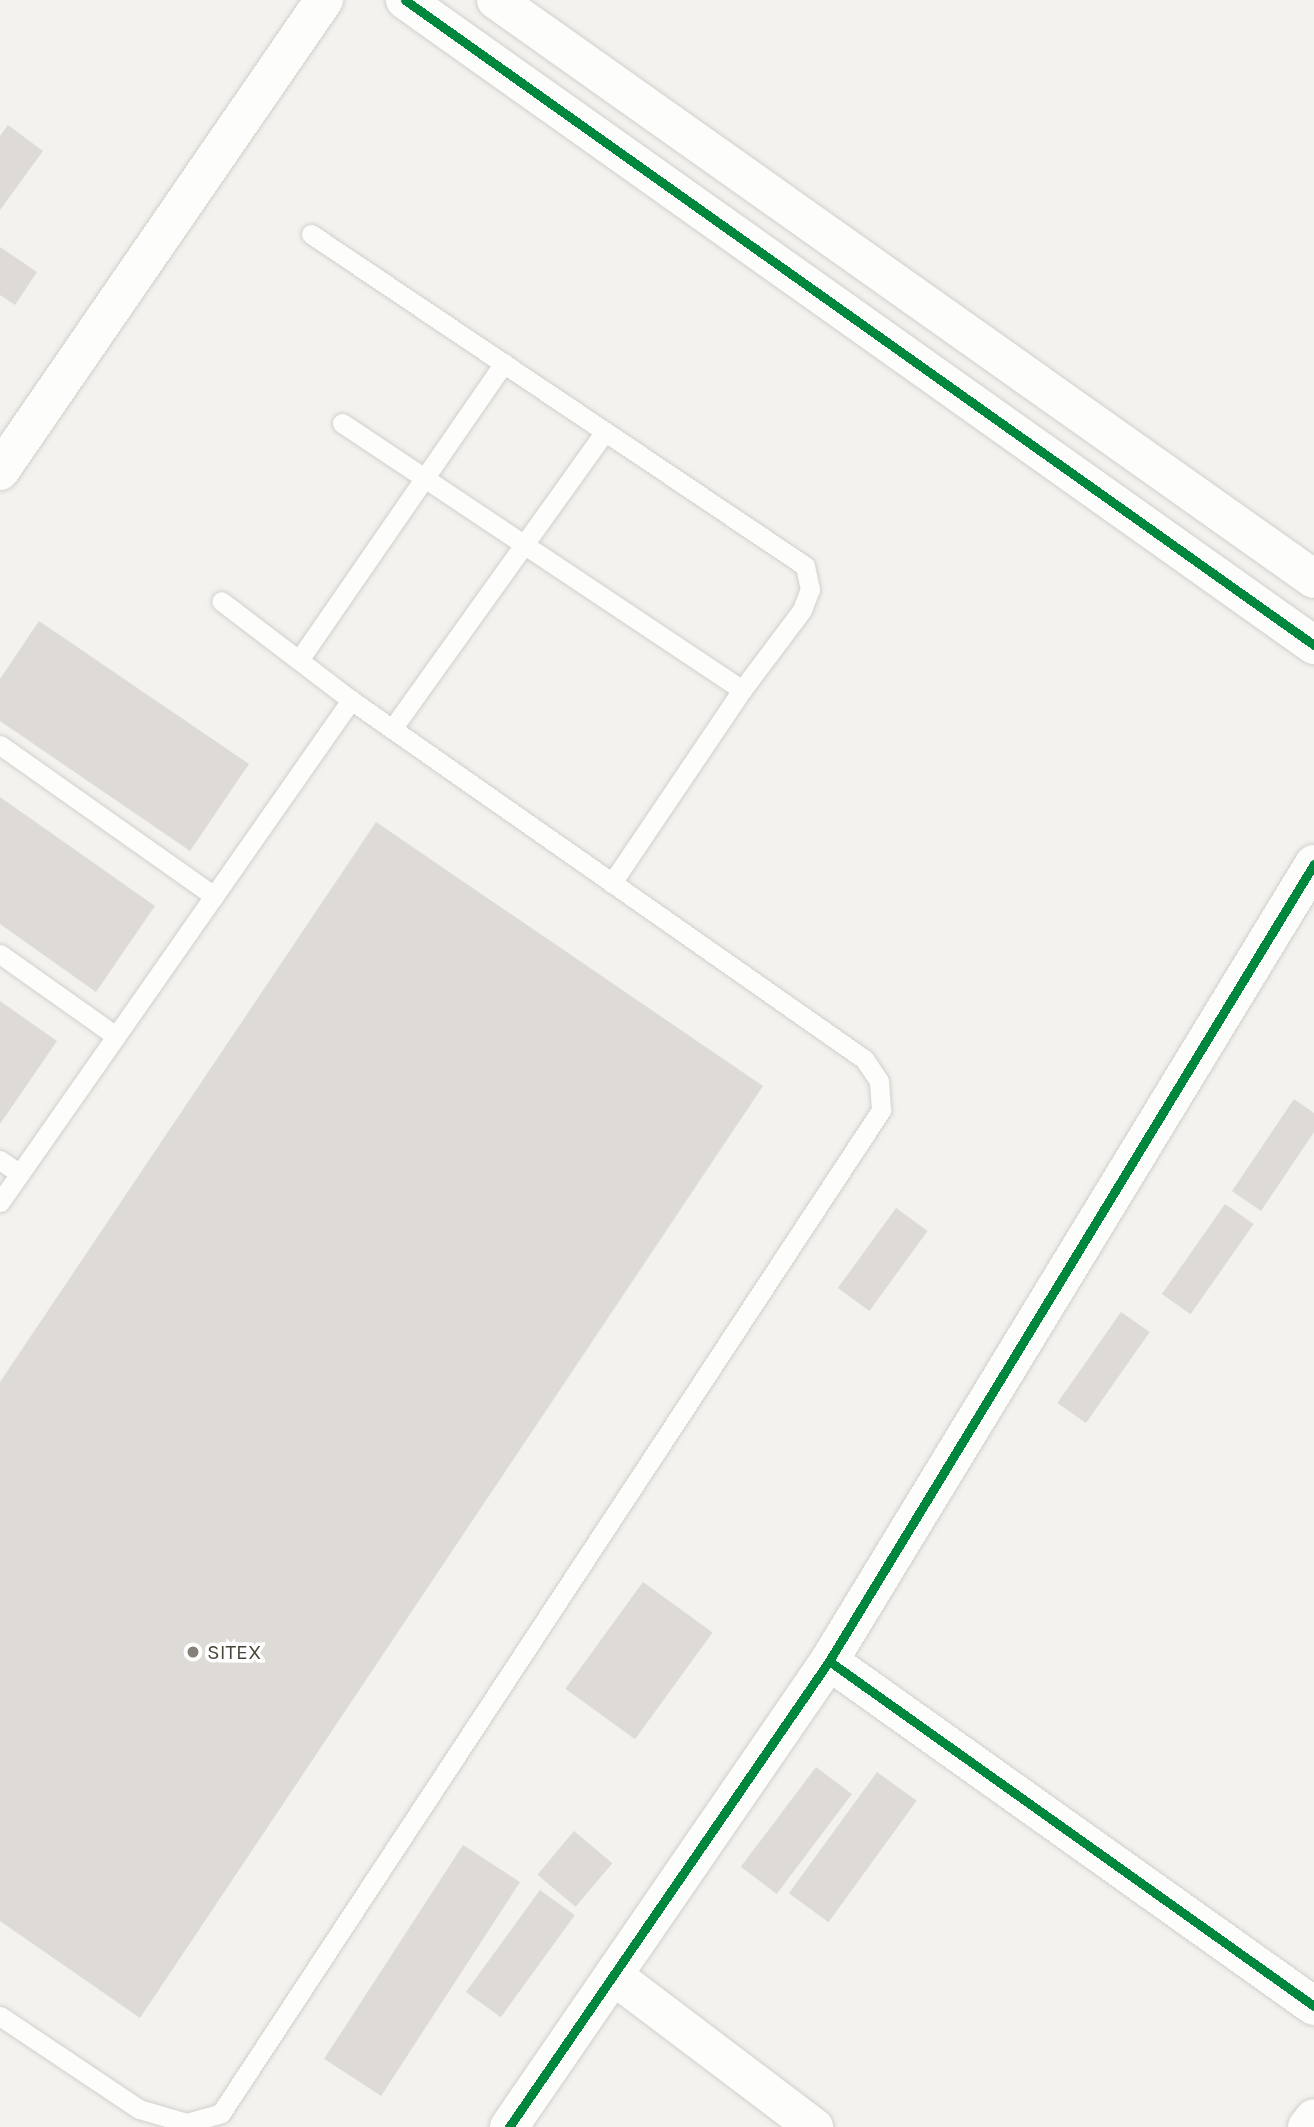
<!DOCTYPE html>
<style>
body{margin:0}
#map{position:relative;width:1314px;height:2127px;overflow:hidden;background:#f4f2ee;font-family:Karla,sans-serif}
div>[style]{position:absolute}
.building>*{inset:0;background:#dedbd6;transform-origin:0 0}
.roads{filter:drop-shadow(0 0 2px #d2d0cb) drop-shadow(0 0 2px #d2d0cb)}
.lane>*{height:19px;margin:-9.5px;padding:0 9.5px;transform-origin:9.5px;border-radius:9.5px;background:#fdfdfc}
.street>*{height:38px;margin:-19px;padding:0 19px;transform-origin:19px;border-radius:19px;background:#fdfdfc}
.cycleway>*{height:9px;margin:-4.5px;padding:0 4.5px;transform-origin:4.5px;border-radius:4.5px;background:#00873e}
.dots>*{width:19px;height:19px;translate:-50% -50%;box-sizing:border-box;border:4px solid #fff;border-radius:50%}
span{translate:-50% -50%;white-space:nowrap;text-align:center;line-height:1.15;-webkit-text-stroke:7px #fff;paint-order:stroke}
.poi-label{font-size:21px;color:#4b4439}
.left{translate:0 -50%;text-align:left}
</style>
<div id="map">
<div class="building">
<i style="clip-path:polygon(8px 125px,43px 151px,0 210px,0 136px)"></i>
<i style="clip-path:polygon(0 247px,37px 272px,15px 305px,0 295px)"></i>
<i style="clip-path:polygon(39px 621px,249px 764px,190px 851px,0 721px,0 679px)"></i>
<i style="clip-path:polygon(0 797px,155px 906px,96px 992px,0 924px)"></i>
<i style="clip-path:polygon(376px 822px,763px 1086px,140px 2018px,0 1921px,0 1382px)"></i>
<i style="clip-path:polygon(0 1001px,57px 1041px,0 1124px)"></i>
<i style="clip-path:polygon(1294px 1099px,1314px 1113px,1314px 1132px,1261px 1211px,1232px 1191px)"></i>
<i style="left:1225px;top:1204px;width:35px;height:110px;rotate:35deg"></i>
<i style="left:896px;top:1208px;width:39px;height:99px;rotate:36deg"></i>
<i style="left:1121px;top:1312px;width:35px;height:111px;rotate:35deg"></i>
<i style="left:643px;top:1582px;width:86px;height:132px;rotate:36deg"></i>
<i style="left:816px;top:1767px;width:45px;height:125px;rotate:37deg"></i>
<i style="left:877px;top:1772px;width:49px;height:150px;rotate:36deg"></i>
<i style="left:574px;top:1831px;width:50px;height:57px;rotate:40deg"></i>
<i style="left:463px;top:1845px;width:68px;height:255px;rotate:33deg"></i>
<i style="left:540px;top:1890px;width:43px;height:126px;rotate:36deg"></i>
</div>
<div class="roads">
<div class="lane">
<i style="left:311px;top:234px;width:595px;rotate:33.9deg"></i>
<i style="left:805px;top:566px;width:24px;rotate:78deg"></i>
<i style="left:810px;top:589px;width:22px;rotate:111deg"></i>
<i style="left:802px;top:610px;width:100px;rotate:126.9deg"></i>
<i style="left:742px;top:690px;width:233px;rotate:124deg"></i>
<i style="left:342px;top:423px;width:481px;rotate:33.7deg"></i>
<i style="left:299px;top:660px;width:361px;rotate:-55.4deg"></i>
<i style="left:392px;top:729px;width:366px;rotate:-54.4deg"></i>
<i style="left:0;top:745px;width:262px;rotate:35.2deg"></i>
<i style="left:0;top:954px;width:142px;rotate:35.3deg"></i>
<i style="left:0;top:1160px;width:24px;rotate:35deg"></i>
<i style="left:0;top:1202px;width:613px;rotate:-55.04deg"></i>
<i style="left:0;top:2016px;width:167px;rotate:33.8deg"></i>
<i style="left:139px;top:2109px;width:50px;rotate:16.3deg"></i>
<i style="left:187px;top:2123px;width:35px;rotate:-16deg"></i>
<i style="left:221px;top:2113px;width:1201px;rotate:-56.65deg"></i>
<i style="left:881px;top:1110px;width:29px;rotate:-94deg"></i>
<i style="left:879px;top:1081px;width:27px;rotate:-124deg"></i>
<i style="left:864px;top:1059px;width:626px;rotate:-145.02deg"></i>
<i style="left:351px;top:700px;width:163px;rotate:-142.7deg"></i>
</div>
<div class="street">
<i style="left:405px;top:0;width:1115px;rotate:35.36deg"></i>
<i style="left:496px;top:0;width:1002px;rotate:35.29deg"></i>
<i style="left:0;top:471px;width:572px;rotate:-55.48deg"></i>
<i style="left:829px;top:1661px;width:595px;rotate:35.43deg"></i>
<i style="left:614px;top:1976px;width:251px;rotate:37.1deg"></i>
<i style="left:509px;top:2127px;width:565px;rotate:-55.52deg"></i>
<i style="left:829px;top:1661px;width:933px;rotate:-58.68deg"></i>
<i style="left:1307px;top:2127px;width:11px;rotate:-52deg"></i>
</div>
</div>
<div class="cycleway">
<i style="left:405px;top:0;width:1115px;rotate:35.36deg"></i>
<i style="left:829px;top:1661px;width:595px;rotate:35.43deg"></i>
<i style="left:509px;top:2127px;width:565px;rotate:-55.52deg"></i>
<i style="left:829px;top:1661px;width:933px;rotate:-58.68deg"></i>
</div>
<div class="dots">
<i style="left:193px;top:1652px;background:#868178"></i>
</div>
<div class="poi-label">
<span class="left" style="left:207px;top:1652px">SITEX</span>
</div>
</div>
